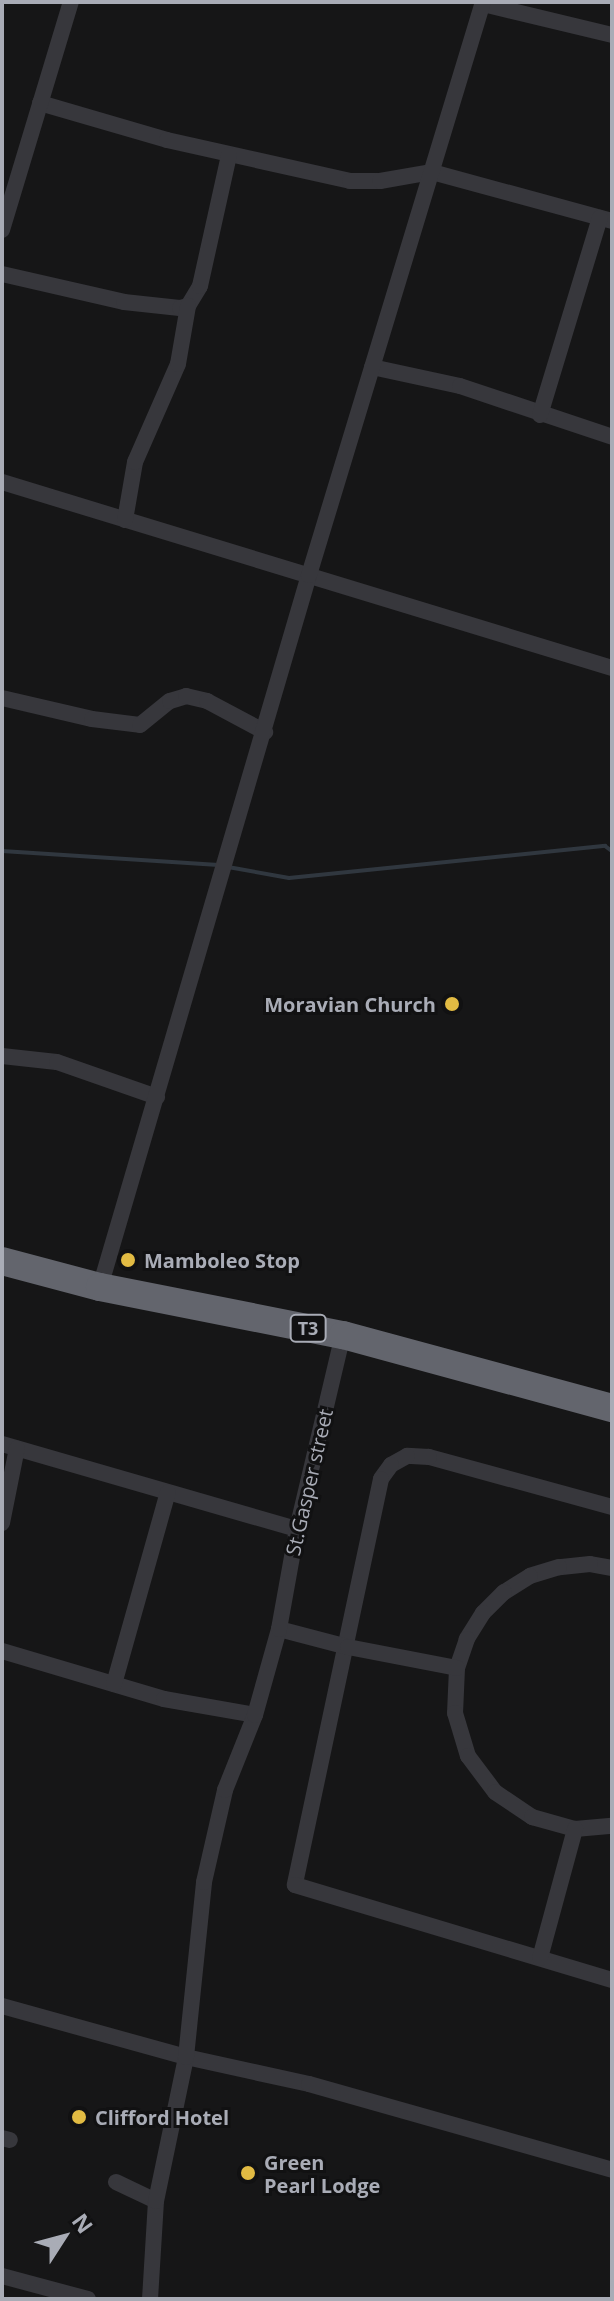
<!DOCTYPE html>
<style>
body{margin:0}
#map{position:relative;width:614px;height:2301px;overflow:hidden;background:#161617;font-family:"Open Sans",sans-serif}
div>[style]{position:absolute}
.stream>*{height:4px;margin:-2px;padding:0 2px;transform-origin:2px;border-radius:2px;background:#30373f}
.street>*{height:16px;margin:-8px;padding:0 8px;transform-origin:8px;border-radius:8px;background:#37373c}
.highway>*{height:28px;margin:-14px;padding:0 14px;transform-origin:14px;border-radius:14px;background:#63656d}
.dots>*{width:22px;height:22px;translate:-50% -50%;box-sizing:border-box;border:4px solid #111112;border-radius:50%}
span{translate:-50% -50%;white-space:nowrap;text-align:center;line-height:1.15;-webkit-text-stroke:6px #111112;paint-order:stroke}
.shield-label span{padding:2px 6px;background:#111112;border:2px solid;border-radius:6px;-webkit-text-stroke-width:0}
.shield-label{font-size:18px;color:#a9acb6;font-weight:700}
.poi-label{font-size:20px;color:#a9acb6;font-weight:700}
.right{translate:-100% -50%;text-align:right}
.left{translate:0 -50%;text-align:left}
.street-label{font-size:20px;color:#a9acb6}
.frame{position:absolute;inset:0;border:4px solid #a9acb6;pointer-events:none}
.north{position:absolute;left:24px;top:2197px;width:80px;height:80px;-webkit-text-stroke:6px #111112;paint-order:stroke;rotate:54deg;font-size:22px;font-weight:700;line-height:32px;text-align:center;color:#a9acb6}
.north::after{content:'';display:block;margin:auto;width:28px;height:36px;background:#a9acb6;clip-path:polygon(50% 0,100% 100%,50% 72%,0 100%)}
</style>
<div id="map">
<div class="stream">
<i style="left:2px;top:851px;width:217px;rotate:3.7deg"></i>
<i style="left:228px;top:867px;width:62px;rotate:10.2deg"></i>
<i style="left:289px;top:878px;width:318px;rotate:-5.8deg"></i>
<i style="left:605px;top:846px;width:9px;rotate:36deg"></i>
</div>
<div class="street">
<i style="left:483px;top:4px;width:133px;rotate:13.5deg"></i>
<i style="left:40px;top:103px;width:132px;rotate:16.2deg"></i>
<i style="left:167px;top:140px;width:188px;rotate:12.6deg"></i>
<i style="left:350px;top:181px;width:30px"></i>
<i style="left:380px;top:181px;width:53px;rotate:-9.8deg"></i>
<i style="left:432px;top:172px;width:187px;rotate:15.2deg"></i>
<i style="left:2px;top:230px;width:238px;rotate:-73.2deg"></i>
<i style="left:2px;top:274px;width:125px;rotate:12.9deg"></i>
<i style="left:124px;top:302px;width:56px;rotate:6.1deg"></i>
<i style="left:180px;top:308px;width:8px;rotate:-14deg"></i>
<i style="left:188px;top:306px;width:23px;rotate:-59deg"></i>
<i style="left:200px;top:286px;width:134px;rotate:-77.5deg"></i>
<i style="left:372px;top:367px;width:90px;rotate:12.2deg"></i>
<i style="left:460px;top:386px;width:160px;rotate:18.5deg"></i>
<i style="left:540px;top:415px;width:206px;rotate:-73.1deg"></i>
<i style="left:2px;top:482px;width:638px;rotate:16.96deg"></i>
<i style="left:125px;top:520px;width:59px;rotate:-80.2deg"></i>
<i style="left:135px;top:462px;width:107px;rotate:-66.3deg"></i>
<i style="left:178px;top:364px;width:59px;rotate:-80.2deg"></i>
<i style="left:2px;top:698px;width:92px;rotate:13.1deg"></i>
<i style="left:92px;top:719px;width:48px;rotate:7.1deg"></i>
<i style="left:140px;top:725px;width:38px;rotate:-39deg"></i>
<i style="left:170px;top:701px;width:17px;rotate:-17deg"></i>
<i style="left:186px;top:696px;width:22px;rotate:13deg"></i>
<i style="left:207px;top:701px;width:66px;rotate:28.1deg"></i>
<i style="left:2px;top:1056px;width:55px;rotate:6.2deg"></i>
<i style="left:57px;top:1062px;width:106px;rotate:19.3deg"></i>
<i style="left:100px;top:1287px;width:742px;rotate:-73.64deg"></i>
<i style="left:309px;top:575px;width:599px;rotate:-73.11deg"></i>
<i style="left:2px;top:1444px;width:307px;rotate:16.1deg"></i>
<i style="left:612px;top:1507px;width:190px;rotate:-164.7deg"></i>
<i style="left:429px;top:1457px;width:22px;rotate:-177deg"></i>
<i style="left:407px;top:1456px;width:18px;rotate:151deg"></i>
<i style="left:391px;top:1465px;width:17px;rotate:126deg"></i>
<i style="left:381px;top:1479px;width:415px;rotate:102deg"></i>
<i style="left:295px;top:1885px;width:331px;rotate:16.7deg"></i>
<i style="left:2px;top:1523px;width:76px;rotate:-78.7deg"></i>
<i style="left:612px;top:1568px;width:22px;rotate:-170deg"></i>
<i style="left:590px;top:1564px;width:31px;rotate:174deg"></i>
<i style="left:559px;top:1567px;width:30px;rotate:163deg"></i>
<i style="left:530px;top:1576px;width:31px;rotate:148deg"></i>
<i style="left:504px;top:1592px;width:30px;rotate:135deg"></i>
<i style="left:483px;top:1613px;width:31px;rotate:122deg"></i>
<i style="left:467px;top:1639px;width:31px;rotate:109deg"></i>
<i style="left:457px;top:1668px;width:45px;rotate:92.5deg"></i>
<i style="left:455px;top:1713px;width:45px;rotate:73.2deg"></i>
<i style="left:468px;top:1756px;width:45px;rotate:53.1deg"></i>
<i style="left:495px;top:1792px;width:45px;rotate:34deg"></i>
<i style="left:532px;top:1817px;width:45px;rotate:15.6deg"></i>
<i style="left:575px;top:1829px;width:37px;rotate:-5deg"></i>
<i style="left:279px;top:1629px;width:71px;rotate:14.6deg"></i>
<i style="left:348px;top:1647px;width:111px;rotate:10.9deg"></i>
<i style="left:2px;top:1651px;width:169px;rotate:16.5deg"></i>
<i style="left:164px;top:1699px;width:92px;rotate:10deg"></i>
<i style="left:114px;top:1684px;width:199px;rotate:-74.3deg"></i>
<i style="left:540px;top:1958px;width:134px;rotate:-74.8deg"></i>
<i style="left:2px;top:2006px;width:191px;rotate:15.5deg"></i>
<i style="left:186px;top:2057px;width:126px;rotate:12.4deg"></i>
<i style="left:309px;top:2084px;width:315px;rotate:15.8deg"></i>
<i style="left:2px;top:2138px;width:8px;rotate:14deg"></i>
<i style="left:116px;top:2182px;width:44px;rotate:25.4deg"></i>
<i style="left:2px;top:2276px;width:89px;rotate:15deg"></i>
<i style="left:150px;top:2299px;width:98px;rotate:-86.5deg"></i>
<i style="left:156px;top:2201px;width:147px;rotate:-78.2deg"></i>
<i style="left:186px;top:2057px;width:176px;rotate:-84.1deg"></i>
<i style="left:204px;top:1882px;width:94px;rotate:-77.1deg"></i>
<i style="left:225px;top:1790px;width:81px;rotate:-68.2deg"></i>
<i style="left:255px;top:1715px;width:89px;rotate:-74.4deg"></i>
<i style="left:279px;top:1629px;width:102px;rotate:-79.8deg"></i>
<i style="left:297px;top:1529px;width:199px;rotate:-76.7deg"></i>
</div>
<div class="highway">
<i style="left:2px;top:1261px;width:101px;rotate:14.9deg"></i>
<i style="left:100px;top:1287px;width:248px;rotate:11.2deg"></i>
<i style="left:343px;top:1335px;width:279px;rotate:15.2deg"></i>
</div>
<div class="dots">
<i style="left:452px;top:1004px;background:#e2bb43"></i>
<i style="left:128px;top:1260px;background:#e2bb43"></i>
<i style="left:79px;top:2117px;background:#e2bb43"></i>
<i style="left:248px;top:2173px;background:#e2bb43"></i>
</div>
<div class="shield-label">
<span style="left:308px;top:1328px">T3</span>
</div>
<div class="poi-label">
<span class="right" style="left:436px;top:1004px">Moravian Church</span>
<span class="left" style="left:144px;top:1260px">Mamboleo Stop</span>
<span class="left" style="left:95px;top:2117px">Clifford Hotel</span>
<span class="left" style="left:264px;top:2174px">Green<br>Pearl Lodge</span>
</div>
<div class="street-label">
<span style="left:309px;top:1482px;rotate:-77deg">St.Gasper street</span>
</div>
<div class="frame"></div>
<div class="north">N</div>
</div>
